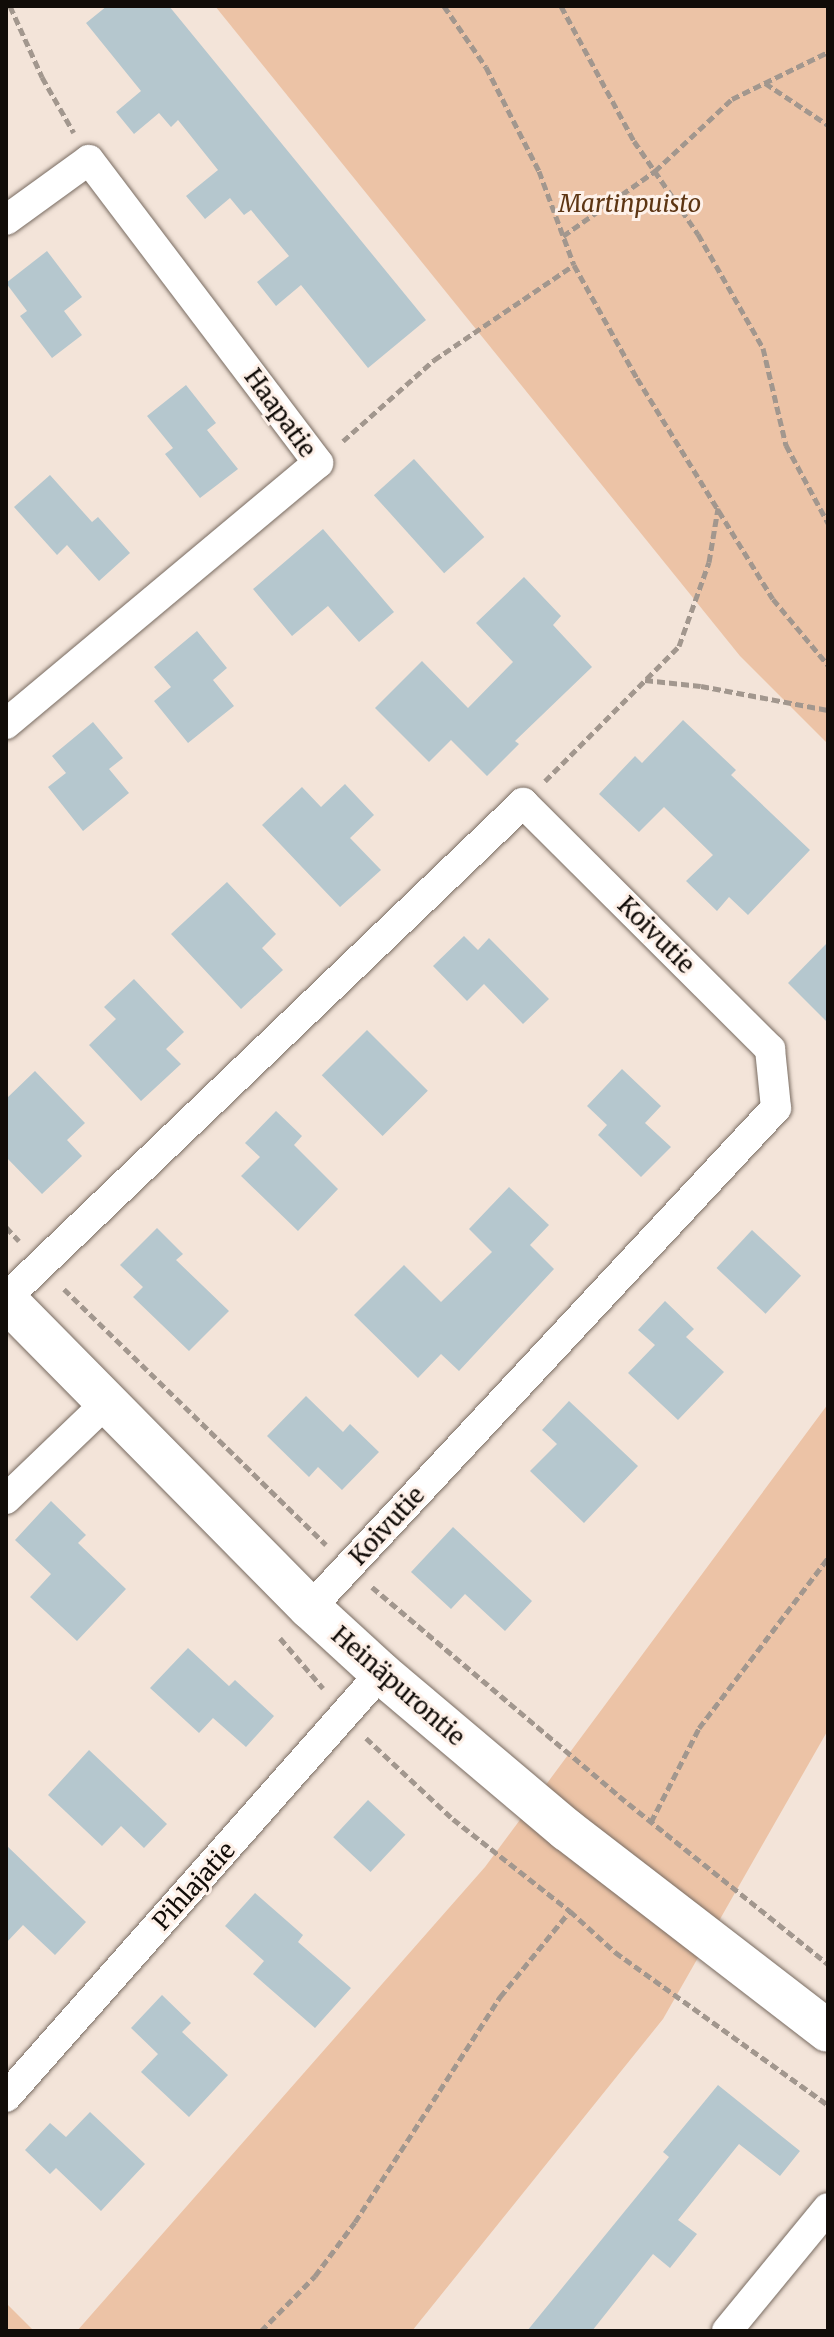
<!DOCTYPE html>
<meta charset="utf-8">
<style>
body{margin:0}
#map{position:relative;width:834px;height:2337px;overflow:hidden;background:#f3e4d9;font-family:Merriweather,serif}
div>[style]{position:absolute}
.green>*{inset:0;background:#ecc3a6}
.building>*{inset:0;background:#b5c7ce;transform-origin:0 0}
.path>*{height:5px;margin-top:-2.5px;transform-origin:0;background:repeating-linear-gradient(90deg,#a2978e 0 8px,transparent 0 12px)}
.roads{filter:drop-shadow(0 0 2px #786b61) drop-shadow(0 0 2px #786b61)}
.street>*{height:30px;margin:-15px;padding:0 15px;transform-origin:15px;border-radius:15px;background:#fff}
.secondary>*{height:42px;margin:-21px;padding:0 21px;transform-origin:21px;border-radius:21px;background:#fff}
span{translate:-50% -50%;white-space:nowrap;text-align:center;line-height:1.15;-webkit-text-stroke:6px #fef1e9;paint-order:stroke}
.park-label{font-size:24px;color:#5d3513;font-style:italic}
.street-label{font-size:24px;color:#110c08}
.frame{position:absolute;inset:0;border:8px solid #110c08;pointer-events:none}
</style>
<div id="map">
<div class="green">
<i style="clip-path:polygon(215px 6px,828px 6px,828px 744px,740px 656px)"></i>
<i style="clip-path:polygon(828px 1404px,828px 1730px,663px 2019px,412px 2331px,77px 2331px,485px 1867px)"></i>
<i style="clip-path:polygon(6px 2303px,34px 2331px,6px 2331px)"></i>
</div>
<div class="building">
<i style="clip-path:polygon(107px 6px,169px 6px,426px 320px,368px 368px,301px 285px,276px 306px,257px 282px,289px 256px,251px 210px,244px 215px,230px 198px,205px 219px,186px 196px,218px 170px,178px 120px,171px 127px,159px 113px,134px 134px,116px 112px,141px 91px,86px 23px)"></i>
<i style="clip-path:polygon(47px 251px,82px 297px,64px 311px,82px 335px,52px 358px,20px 316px,27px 311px,6px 283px)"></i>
<i style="clip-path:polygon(186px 385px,216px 423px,207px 430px,238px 469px,200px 498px,165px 454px,173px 448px,147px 416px)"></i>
<i style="left:414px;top:459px;width:105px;height:54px;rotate:48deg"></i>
<i style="clip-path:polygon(50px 475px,92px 522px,98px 517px,130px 553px,99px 581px,67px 545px,57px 555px,14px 507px)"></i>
<i style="clip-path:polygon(323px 529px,394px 612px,359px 642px,328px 606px,292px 636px,253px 589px)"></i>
<i style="clip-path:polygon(524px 577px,561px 616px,553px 625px,592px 667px,515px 741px,519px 744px,487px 776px,451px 740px,429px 762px,375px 708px,422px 661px,468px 708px,513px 662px,476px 623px)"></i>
<i style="clip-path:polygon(197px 631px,227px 668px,213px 680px,234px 706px,188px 743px,154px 701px,171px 687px,154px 667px)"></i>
<i style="clip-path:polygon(683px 720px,736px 770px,731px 775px,810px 850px,748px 915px,729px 897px,717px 911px,686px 881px,713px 855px,664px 807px,639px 832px,599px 794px,635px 756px,642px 763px)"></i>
<i style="clip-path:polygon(93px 722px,123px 758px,109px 769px,129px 793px,83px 831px,48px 787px,66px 773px,52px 756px)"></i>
<i style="clip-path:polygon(345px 784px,374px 815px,350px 838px,381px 870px,340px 907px,262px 825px,302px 787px,321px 807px)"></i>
<i style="clip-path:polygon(227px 882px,276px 934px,262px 948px,283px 970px,241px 1009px,171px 934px)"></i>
<i style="clip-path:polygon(464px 936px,478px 950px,489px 938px,549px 999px,523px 1024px,484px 984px,467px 1001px,433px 966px)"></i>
<i style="clip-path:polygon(828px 942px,828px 1023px,788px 983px)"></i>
<i style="clip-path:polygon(134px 979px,184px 1032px,166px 1049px,181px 1064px,141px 1101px,89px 1045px,116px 1019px,104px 1007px)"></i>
<i style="left:367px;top:1030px;width:86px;height:64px;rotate:45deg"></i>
<i style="clip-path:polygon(622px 1069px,661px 1106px,645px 1123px,671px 1147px,641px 1177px,598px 1135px,607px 1125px,587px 1106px)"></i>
<i style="clip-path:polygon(35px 1071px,85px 1123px,67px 1140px,82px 1156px,42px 1194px,6px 1157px,6px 1099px)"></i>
<i style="clip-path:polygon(276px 1111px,302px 1136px,294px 1145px,338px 1189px,298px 1231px,241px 1176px,260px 1157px,245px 1143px)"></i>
<i style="clip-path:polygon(509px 1187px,549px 1225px,530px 1245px,554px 1269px,459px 1371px,441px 1354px,418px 1378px,354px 1315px,404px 1265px,441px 1302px,492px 1252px,469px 1229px)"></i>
<i style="clip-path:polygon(157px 1228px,183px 1254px,176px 1260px,229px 1311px,189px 1351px,133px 1297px,143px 1287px,120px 1265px)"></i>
<i style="left:752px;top:1230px;width:67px;height:52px;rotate:43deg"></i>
<i style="clip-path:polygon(665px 1301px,694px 1329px,686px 1337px,724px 1372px,678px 1420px,628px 1373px,655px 1345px,638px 1330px)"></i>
<i style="clip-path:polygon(306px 1396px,343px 1432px,350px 1424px,379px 1452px,342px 1490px,318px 1467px,309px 1477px,267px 1436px)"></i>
<i style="clip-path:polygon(569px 1401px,638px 1466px,584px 1523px,530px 1471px,557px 1444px,542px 1430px)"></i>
<i style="clip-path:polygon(51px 1501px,86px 1535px,78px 1543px,126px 1589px,77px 1641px,30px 1597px,51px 1574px,15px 1540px)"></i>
<i style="clip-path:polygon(453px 1527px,532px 1601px,505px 1631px,465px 1594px,451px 1609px,411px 1572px)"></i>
<i style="clip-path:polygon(188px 1648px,229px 1686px,235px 1680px,274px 1716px,246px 1747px,213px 1718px,199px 1733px,150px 1688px)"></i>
<i style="clip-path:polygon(89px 1750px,167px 1824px,144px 1848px,121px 1826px,102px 1846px,48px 1795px)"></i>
<i style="left:368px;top:1800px;width:51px;height:51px;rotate:43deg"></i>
<i style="clip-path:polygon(6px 1845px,86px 1922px,55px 1955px,23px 1925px,6px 1943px)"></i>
<i style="clip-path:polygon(255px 1893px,303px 1935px,298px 1942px,351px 1988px,315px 2028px,253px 1974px,264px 1961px,225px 1926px)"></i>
<i style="clip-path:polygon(162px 1995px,191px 2023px,182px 2032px,228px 2075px,189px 2117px,141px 2072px,158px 2054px,131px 2028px)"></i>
<i style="clip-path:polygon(718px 2085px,800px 2151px,780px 2176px,739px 2144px,678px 2220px,697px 2234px,670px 2268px,653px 2254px,592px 2331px,527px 2331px,669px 2157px,663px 2152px)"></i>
<i style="clip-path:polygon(90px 2112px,145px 2164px,101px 2211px,56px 2168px,50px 2174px,25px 2150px,50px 2123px,66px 2137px)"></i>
</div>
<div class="path">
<i style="left:10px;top:6px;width:78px;rotate:65.7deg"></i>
<i style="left:42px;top:77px;width:64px;rotate:60.3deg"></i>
<i style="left:444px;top:6px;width:74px;rotate:55.5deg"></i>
<i style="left:486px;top:67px;width:117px;rotate:63deg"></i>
<i style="left:539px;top:171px;width:100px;rotate:69.6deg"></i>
<i style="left:574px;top:265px;width:129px;rotate:60.9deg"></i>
<i style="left:637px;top:378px;width:259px;rotate:58.4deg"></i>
<i style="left:773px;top:599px;width:86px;rotate:50.2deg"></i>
<i style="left:561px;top:6px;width:153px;rotate:61.6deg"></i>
<i style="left:634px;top:141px;width:113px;rotate:55.5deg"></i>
<i style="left:698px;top:234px;width:131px;rotate:60.3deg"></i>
<i style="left:763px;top:348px;width:100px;rotate:76.7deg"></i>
<i style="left:786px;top:445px;width:89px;rotate:61.7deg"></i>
<i style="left:765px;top:83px;width:76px;rotate:33.7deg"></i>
<i style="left:563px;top:236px;width:113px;rotate:-35.2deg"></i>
<i style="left:655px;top:171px;width:105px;rotate:-43.1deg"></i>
<i style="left:732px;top:99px;width:107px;rotate:-26.1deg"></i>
<i style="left:343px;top:441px;width:122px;rotate:-41.7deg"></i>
<i style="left:434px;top:360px;width:169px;rotate:-34.2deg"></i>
<i style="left:645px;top:680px;width:56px;rotate:6.1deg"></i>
<i style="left:701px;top:686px;width:129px;rotate:10.7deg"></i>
<i style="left:545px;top:781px;width:190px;rotate:-45.2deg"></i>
<i style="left:679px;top:646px;width:89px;rotate:-70.3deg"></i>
<i style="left:709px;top:562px;width:55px;rotate:-80.5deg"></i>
<i style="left:6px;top:1227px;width:19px;rotate:47deg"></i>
<i style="left:64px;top:1289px;width:366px;rotate:44.3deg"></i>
<i style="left:372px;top:1587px;width:324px;rotate:40.2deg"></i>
<i style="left:619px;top:1796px;width:268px;rotate:38.8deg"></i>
<i style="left:280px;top:1638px;width:66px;rotate:49.3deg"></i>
<i style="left:366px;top:1738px;width:119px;rotate:43deg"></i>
<i style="left:453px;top:1819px;width:149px;rotate:38.2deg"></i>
<i style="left:570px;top:1911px;width:61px;rotate:42.3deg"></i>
<i style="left:615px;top:1952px;width:262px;rotate:35.7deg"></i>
<i style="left:651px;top:1822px;width:106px;rotate:-62.9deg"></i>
<i style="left:699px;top:1728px;width:213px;rotate:-52.8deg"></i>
<i style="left:261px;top:2331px;width:77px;rotate:-45.5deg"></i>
<i style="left:315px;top:2276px;width:67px;rotate:-53.5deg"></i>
<i style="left:355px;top:2222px;width:268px;rotate:-57.2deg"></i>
<i style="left:500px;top:1997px;width:111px;rotate:-50.9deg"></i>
</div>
<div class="roads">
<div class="street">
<i style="left:6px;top:220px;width:102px;rotate:-35.9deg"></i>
<i style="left:89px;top:160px;width:380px;rotate:52.9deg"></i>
<i style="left:318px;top:463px;width:407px;rotate:140.1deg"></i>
<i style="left:6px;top:1298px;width:716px;rotate:-43.75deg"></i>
<i style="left:523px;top:803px;width:349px;rotate:44.9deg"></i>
<i style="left:770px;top:1049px;width:59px;rotate:84.2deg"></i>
<i style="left:776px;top:1108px;width:683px;rotate:132.98deg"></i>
<i style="left:6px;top:1499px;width:139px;rotate:-43.8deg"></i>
<i style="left:6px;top:2097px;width:566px;rotate:-48.51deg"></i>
<i style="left:727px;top:2331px;width:159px;rotate:-50.6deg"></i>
</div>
<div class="secondary">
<i style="left:6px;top:1300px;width:433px;rotate:45.4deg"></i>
<i style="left:310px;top:1608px;width:96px;rotate:42.5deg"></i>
<i style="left:381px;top:1673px;width:243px;rotate:40.2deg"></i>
<i style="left:567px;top:1830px;width:329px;rotate:37.6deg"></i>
</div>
</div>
<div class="park-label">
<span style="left:630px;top:204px">Martinpuisto</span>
</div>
<div class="street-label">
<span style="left:280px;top:413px;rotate:54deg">Haapatie</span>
<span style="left:656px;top:935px;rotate:45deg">Koivutie</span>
<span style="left:387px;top:1526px;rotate:-47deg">Koivutie</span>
<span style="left:398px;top:1686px;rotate:41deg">Heinäpurontie</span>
<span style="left:194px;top:1886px;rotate:-48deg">Pihlajatie</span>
</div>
<div class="frame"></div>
</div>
